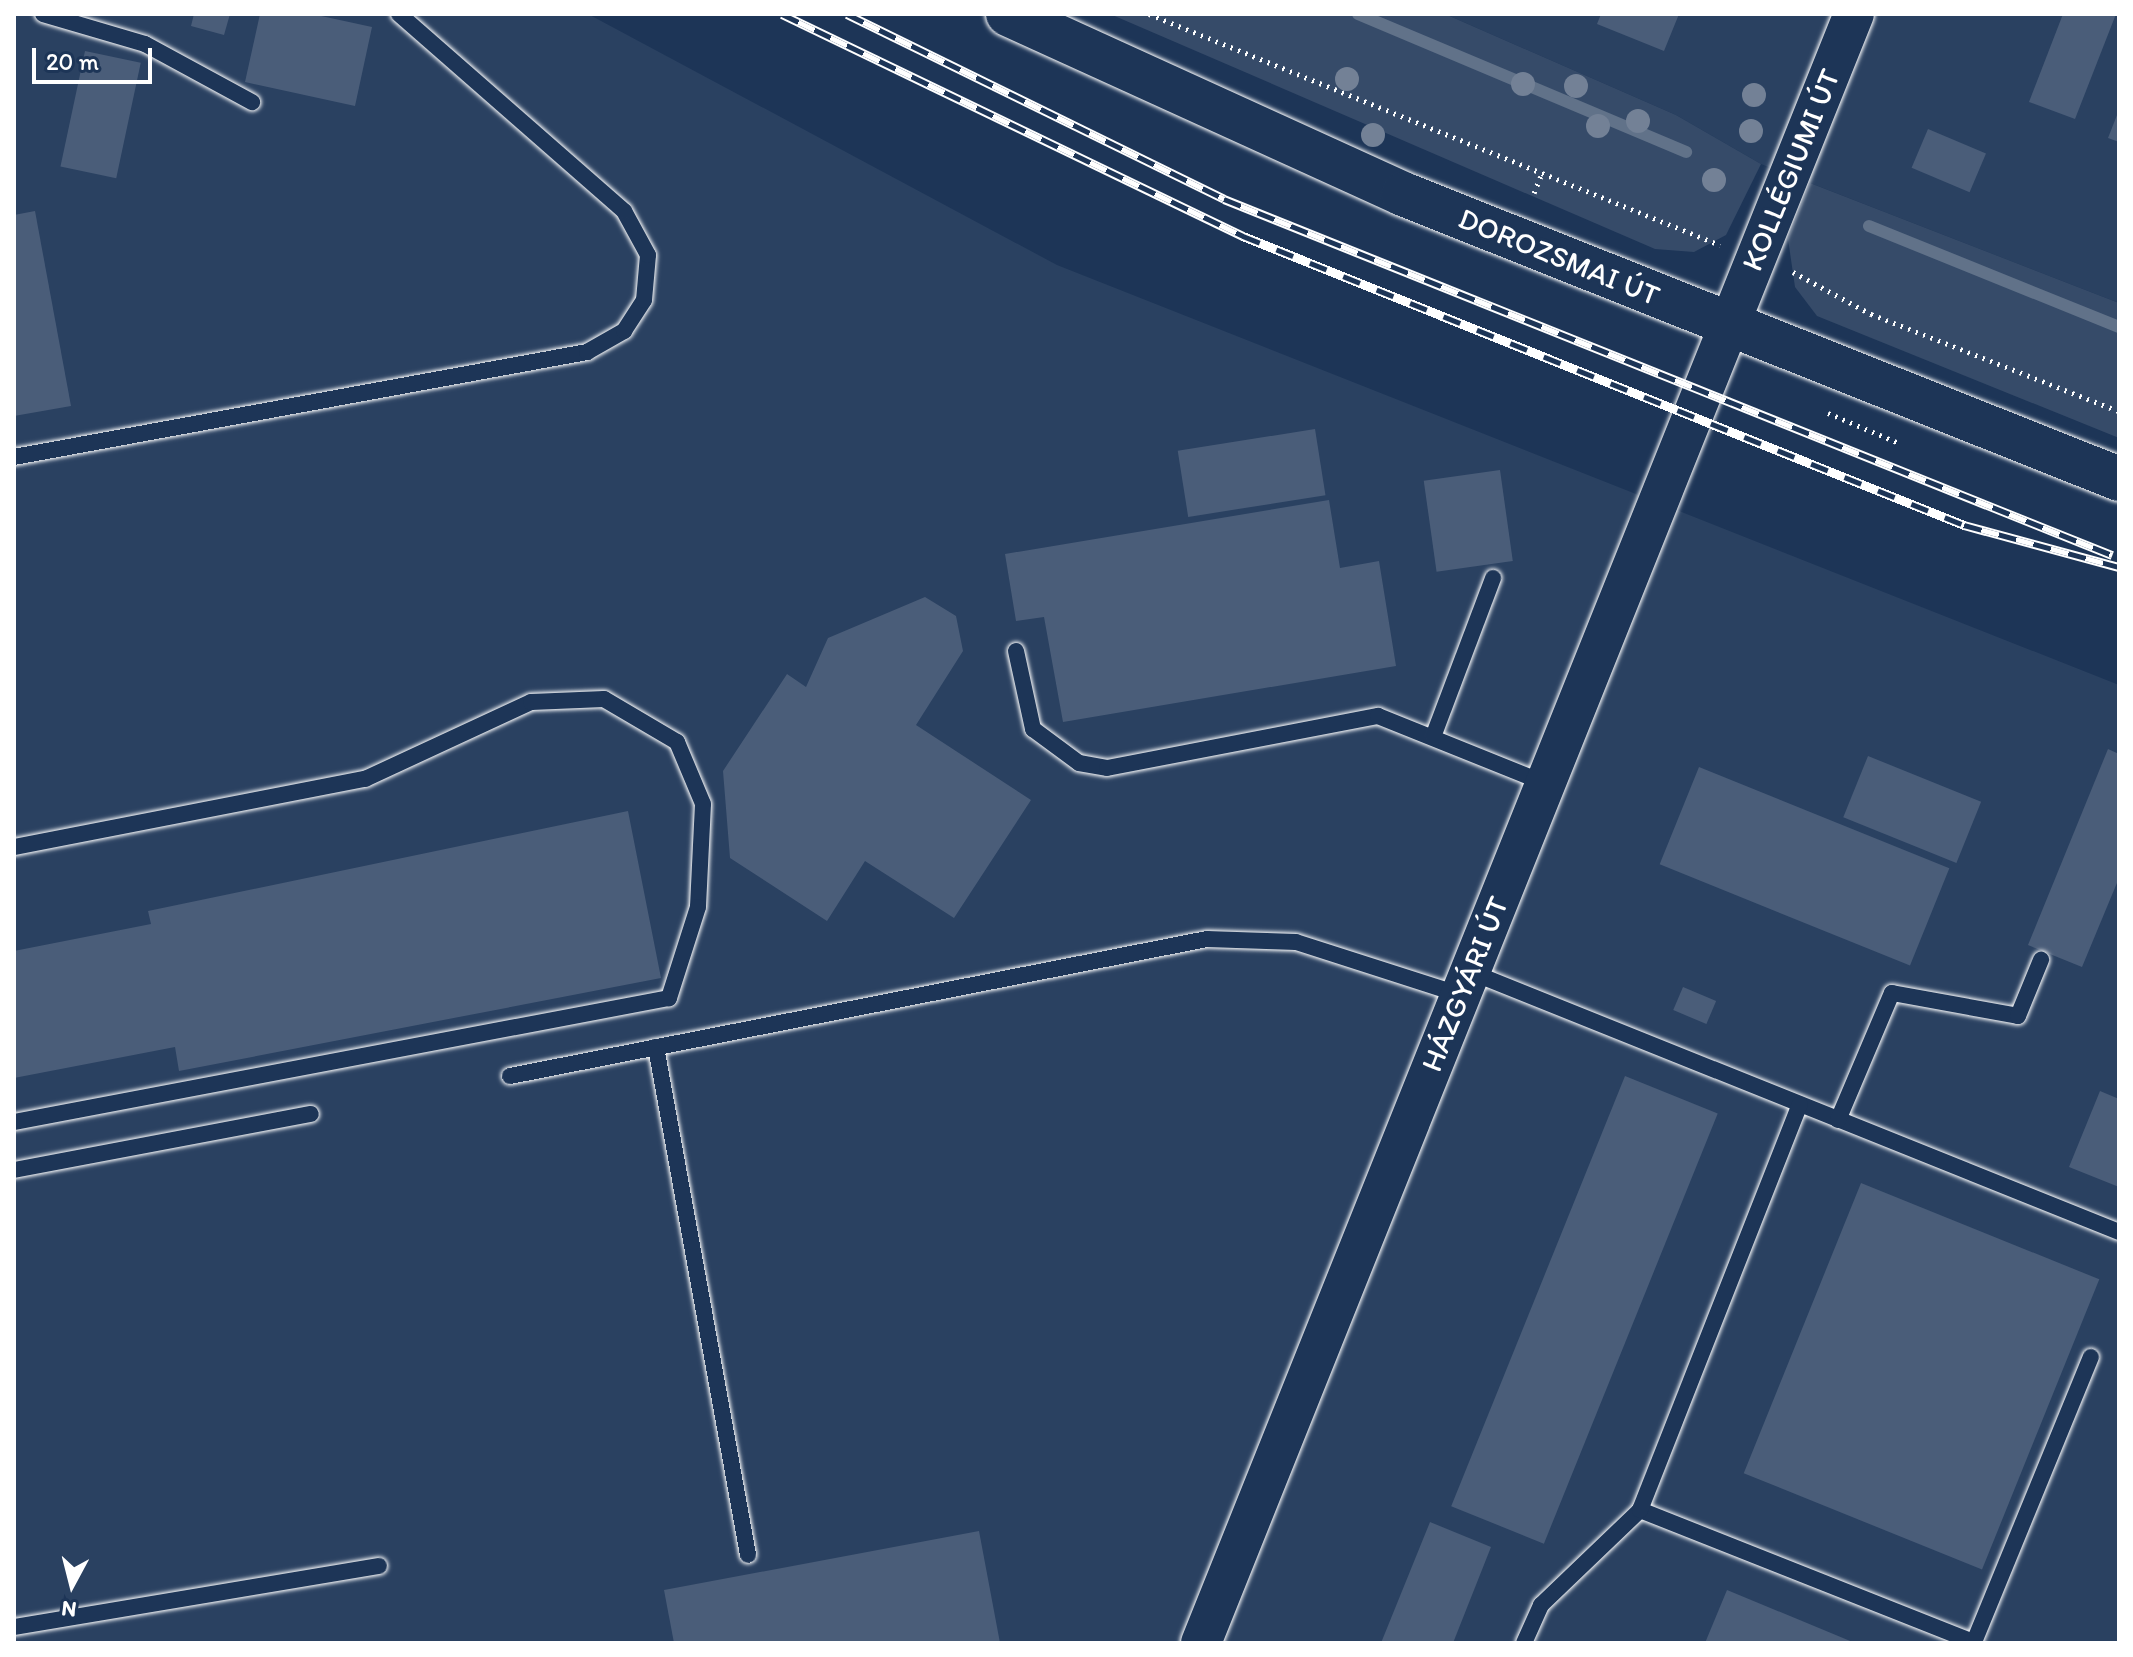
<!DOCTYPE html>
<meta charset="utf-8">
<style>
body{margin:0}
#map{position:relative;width:2133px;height:1657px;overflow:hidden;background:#1d3557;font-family:Itim,sans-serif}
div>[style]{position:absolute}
.built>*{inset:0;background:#2a4161}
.green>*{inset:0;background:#364b69}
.stream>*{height:12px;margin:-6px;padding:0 6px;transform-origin:6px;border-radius:6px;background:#617289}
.building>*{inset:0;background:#4a5d79;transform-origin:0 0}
.path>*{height:5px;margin-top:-2.5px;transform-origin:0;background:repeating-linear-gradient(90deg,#fff 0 2px,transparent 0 8px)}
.roads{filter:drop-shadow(0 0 2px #fff) drop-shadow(0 0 2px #fff)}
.service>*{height:16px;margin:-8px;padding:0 8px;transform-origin:8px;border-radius:8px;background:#1d3557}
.tertiary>*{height:40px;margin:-20px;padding:0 20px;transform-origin:20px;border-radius:20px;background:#1d3557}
.secondary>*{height:44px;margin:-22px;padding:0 22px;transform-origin:22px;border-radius:22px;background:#1d3557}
.rail>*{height:9px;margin-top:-4.5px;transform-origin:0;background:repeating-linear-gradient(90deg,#1d3557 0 18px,#fff 0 36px);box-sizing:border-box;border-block:2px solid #fff}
.trees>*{width:24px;height:24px;margin:-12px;border-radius:50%;background:#738196}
span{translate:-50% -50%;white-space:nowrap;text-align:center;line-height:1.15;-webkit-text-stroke:6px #1d3557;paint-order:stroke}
.street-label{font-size:30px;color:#fff}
.frame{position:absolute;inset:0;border:16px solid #fff;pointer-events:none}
.north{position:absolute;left:32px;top:1545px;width:80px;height:80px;-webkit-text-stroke:6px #1d3557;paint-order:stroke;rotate:187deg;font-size:22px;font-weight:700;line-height:32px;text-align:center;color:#fff}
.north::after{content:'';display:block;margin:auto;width:28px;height:36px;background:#fff;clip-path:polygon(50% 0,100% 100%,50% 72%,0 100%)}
.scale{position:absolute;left:32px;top:48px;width:120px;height:36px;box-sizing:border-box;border:4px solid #fff;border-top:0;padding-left:10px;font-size:24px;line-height:28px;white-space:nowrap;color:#fff;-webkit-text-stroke:6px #1d3557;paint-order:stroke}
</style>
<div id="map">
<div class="built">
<i style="clip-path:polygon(14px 14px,588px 14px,1057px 265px,2119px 685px,2119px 1643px,14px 1643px)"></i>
<i style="clip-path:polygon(1445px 14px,2119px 14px,2119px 303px,1761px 164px,1676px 115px)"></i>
</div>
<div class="green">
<i style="clip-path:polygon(1110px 14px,1445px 14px,1676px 115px,1761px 164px,1726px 235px,1694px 252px,1655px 249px)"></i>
<i style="clip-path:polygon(1810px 183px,2119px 303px,2119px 438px,1817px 316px,1795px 287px,1788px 239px)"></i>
</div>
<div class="stream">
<i style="left:1358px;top:14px;width:356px;rotate:22.8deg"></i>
<i style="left:1869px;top:226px;width:270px;rotate:22deg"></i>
</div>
<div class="building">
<i style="clip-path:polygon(194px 14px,230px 14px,224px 35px,191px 26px)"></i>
<i style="clip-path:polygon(260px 14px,312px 14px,372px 27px,355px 106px,245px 82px)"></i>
<i style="clip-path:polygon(1601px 14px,1679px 14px,1664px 51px,1597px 24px)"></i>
<i style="clip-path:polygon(2063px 14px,2116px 14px,2075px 119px,2029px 102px)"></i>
<i style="left:85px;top:51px;width:57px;height:118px;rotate:12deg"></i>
<i style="clip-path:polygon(2119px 110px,2119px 142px,2108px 138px)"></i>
<i style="left:1928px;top:129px;width:63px;height:42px;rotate:23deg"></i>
<i style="clip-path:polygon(35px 211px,71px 406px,14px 416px,14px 215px)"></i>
<i style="left:1315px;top:429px;width:67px;height:139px;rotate:81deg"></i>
<i style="left:1500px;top:470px;width:92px;height:77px;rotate:82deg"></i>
<i style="clip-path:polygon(1329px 500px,1340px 568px,1379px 561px,1396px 666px,1063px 722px,1044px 617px,1016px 621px,1005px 554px)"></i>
<i style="clip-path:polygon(925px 597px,956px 616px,963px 651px,916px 725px,1031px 800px,954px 918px,865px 861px,827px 921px,730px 858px,723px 771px,787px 674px,806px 687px,828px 638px)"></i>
<i style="clip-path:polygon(2108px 749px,2119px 754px,2119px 878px,2082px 967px,2028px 945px)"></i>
<i style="left:1868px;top:756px;width:122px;height:66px;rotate:22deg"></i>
<i style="left:1699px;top:767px;width:270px;height:105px;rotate:22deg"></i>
<i style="clip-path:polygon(628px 811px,661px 978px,179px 1071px,175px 1047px,14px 1078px,14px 951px,151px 924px,148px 911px)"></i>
<i style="left:1683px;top:987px;width:36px;height:25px;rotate:23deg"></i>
<i style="left:1625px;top:1076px;width:100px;height:464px;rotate:22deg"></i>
<i style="clip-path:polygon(2100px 1091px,2119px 1099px,2119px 1187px,2069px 1167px)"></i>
<i style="left:1861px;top:1183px;width:257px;height:313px;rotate:22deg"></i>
<i style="clip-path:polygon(1430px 1522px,1491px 1547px,1453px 1643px,1381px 1643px)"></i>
<i style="clip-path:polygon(979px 1531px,1000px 1643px,674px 1643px,664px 1590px)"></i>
<i style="clip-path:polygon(1727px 1590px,1855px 1643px,1705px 1643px)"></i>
</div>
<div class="path">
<i style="left:1149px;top:14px;width:616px;rotate:22.03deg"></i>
<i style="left:1534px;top:193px;width:22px;rotate:-68deg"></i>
<i style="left:1793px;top:272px;width:89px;rotate:28.3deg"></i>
<i style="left:1871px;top:314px;width:266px;rotate:21.4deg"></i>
<i style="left:1828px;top:413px;width:77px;rotate:22.9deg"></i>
</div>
<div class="roads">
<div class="service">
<i style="left:43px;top:14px;width:106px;rotate:16.4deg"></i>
<i style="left:145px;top:44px;width:122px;rotate:28.5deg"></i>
<i style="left:14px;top:457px;width:583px;rotate:-10.38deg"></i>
<i style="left:587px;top:352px;width:43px;rotate:-29.6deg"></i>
<i style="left:624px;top:331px;width:37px;rotate:-57deg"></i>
<i style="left:644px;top:300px;width:45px;rotate:-84.9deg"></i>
<i style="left:648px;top:255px;width:50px;rotate:-118.6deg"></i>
<i style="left:624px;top:211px;width:299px;rotate:-138.8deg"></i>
<i style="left:1016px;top:651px;width:80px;rotate:77.7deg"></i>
<i style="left:1033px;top:729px;width:57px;rotate:36.5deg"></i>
<i style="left:1079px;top:763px;width:28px;rotate:10deg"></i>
<i style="left:1107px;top:768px;width:276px;rotate:-10.9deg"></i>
<i style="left:1378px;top:716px;width:180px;rotate:21.9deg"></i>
<i style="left:1433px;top:737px;width:170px;rotate:-69.3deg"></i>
<i style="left:14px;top:847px;width:358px;rotate:-11deg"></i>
<i style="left:365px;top:779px;width:183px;rotate:-24.9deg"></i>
<i style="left:531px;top:702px;width:73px;rotate:-2.4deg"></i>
<i style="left:604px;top:699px;width:85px;rotate:30.5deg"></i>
<i style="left:677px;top:742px;width:67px;rotate:67.2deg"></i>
<i style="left:703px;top:804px;width:103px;rotate:92.8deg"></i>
<i style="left:698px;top:907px;width:96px;rotate:107.7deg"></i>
<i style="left:669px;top:998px;width:667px;rotate:169.28deg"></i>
<i style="left:1471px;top:972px;width:698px;rotate:21.86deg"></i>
<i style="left:656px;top:1047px;width:516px;rotate:79.73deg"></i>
<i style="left:510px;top:1076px;width:710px;rotate:-11.12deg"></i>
<i style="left:1207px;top:939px;width:89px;rotate:1.9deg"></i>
<i style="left:1296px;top:942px;width:173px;rotate:17.8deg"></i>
<i style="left:1838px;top:1120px;width:138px;rotate:-67deg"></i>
<i style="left:1892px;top:993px;width:128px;rotate:10.3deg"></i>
<i style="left:2018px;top:1016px;width:61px;rotate:-67.7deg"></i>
<i style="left:14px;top:1170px;width:302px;rotate:-10.7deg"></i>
<i style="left:1640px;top:1510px;width:359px;rotate:21.6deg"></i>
<i style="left:1974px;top:1642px;width:308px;rotate:-67.7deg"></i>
<i style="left:14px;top:1627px;width:370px;rotate:-9.5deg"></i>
<i style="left:1524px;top:1643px;width:42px;rotate:-65.9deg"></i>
<i style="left:1541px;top:1605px;width:137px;rotate:-43.8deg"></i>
<i style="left:1640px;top:1510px;width:436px;rotate:-68.5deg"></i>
</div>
<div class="tertiary">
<i style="left:1201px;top:1643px;width:1755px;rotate:-68.16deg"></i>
</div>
<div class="secondary">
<i style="left:1008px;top:14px;width:434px;rotate:24.5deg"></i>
<i style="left:1403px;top:194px;width:771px;rotate:21.7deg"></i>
</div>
</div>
<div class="rail">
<i style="left:782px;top:14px;width:512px;rotate:25.71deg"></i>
<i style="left:1243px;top:236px;width:777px;rotate:21.84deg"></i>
<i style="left:1964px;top:525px;width:161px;rotate:15.2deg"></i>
<i style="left:847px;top:14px;width:420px;rotate:26.1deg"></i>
<i style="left:1224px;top:199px;width:957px;rotate:21.85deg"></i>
</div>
<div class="trees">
<i style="left:1347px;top:79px"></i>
<i style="left:1523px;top:84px"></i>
<i style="left:1576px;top:86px"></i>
<i style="left:1754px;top:95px"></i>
<i style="left:1638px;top:121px"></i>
<i style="left:1598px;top:126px"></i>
<i style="left:1751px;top:131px"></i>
<i style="left:1373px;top:135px"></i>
<i style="left:1714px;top:180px"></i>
</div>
<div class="street-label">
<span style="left:1791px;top:170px;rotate:-68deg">KOLLÉGIUMI ÚT</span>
<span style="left:1559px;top:257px;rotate:22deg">DOROZSMAI ÚT</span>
<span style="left:1465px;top:984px;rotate:-68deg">HÁZGYÁRI ÚT</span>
</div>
<div class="frame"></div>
<div class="north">N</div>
<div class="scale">20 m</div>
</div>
